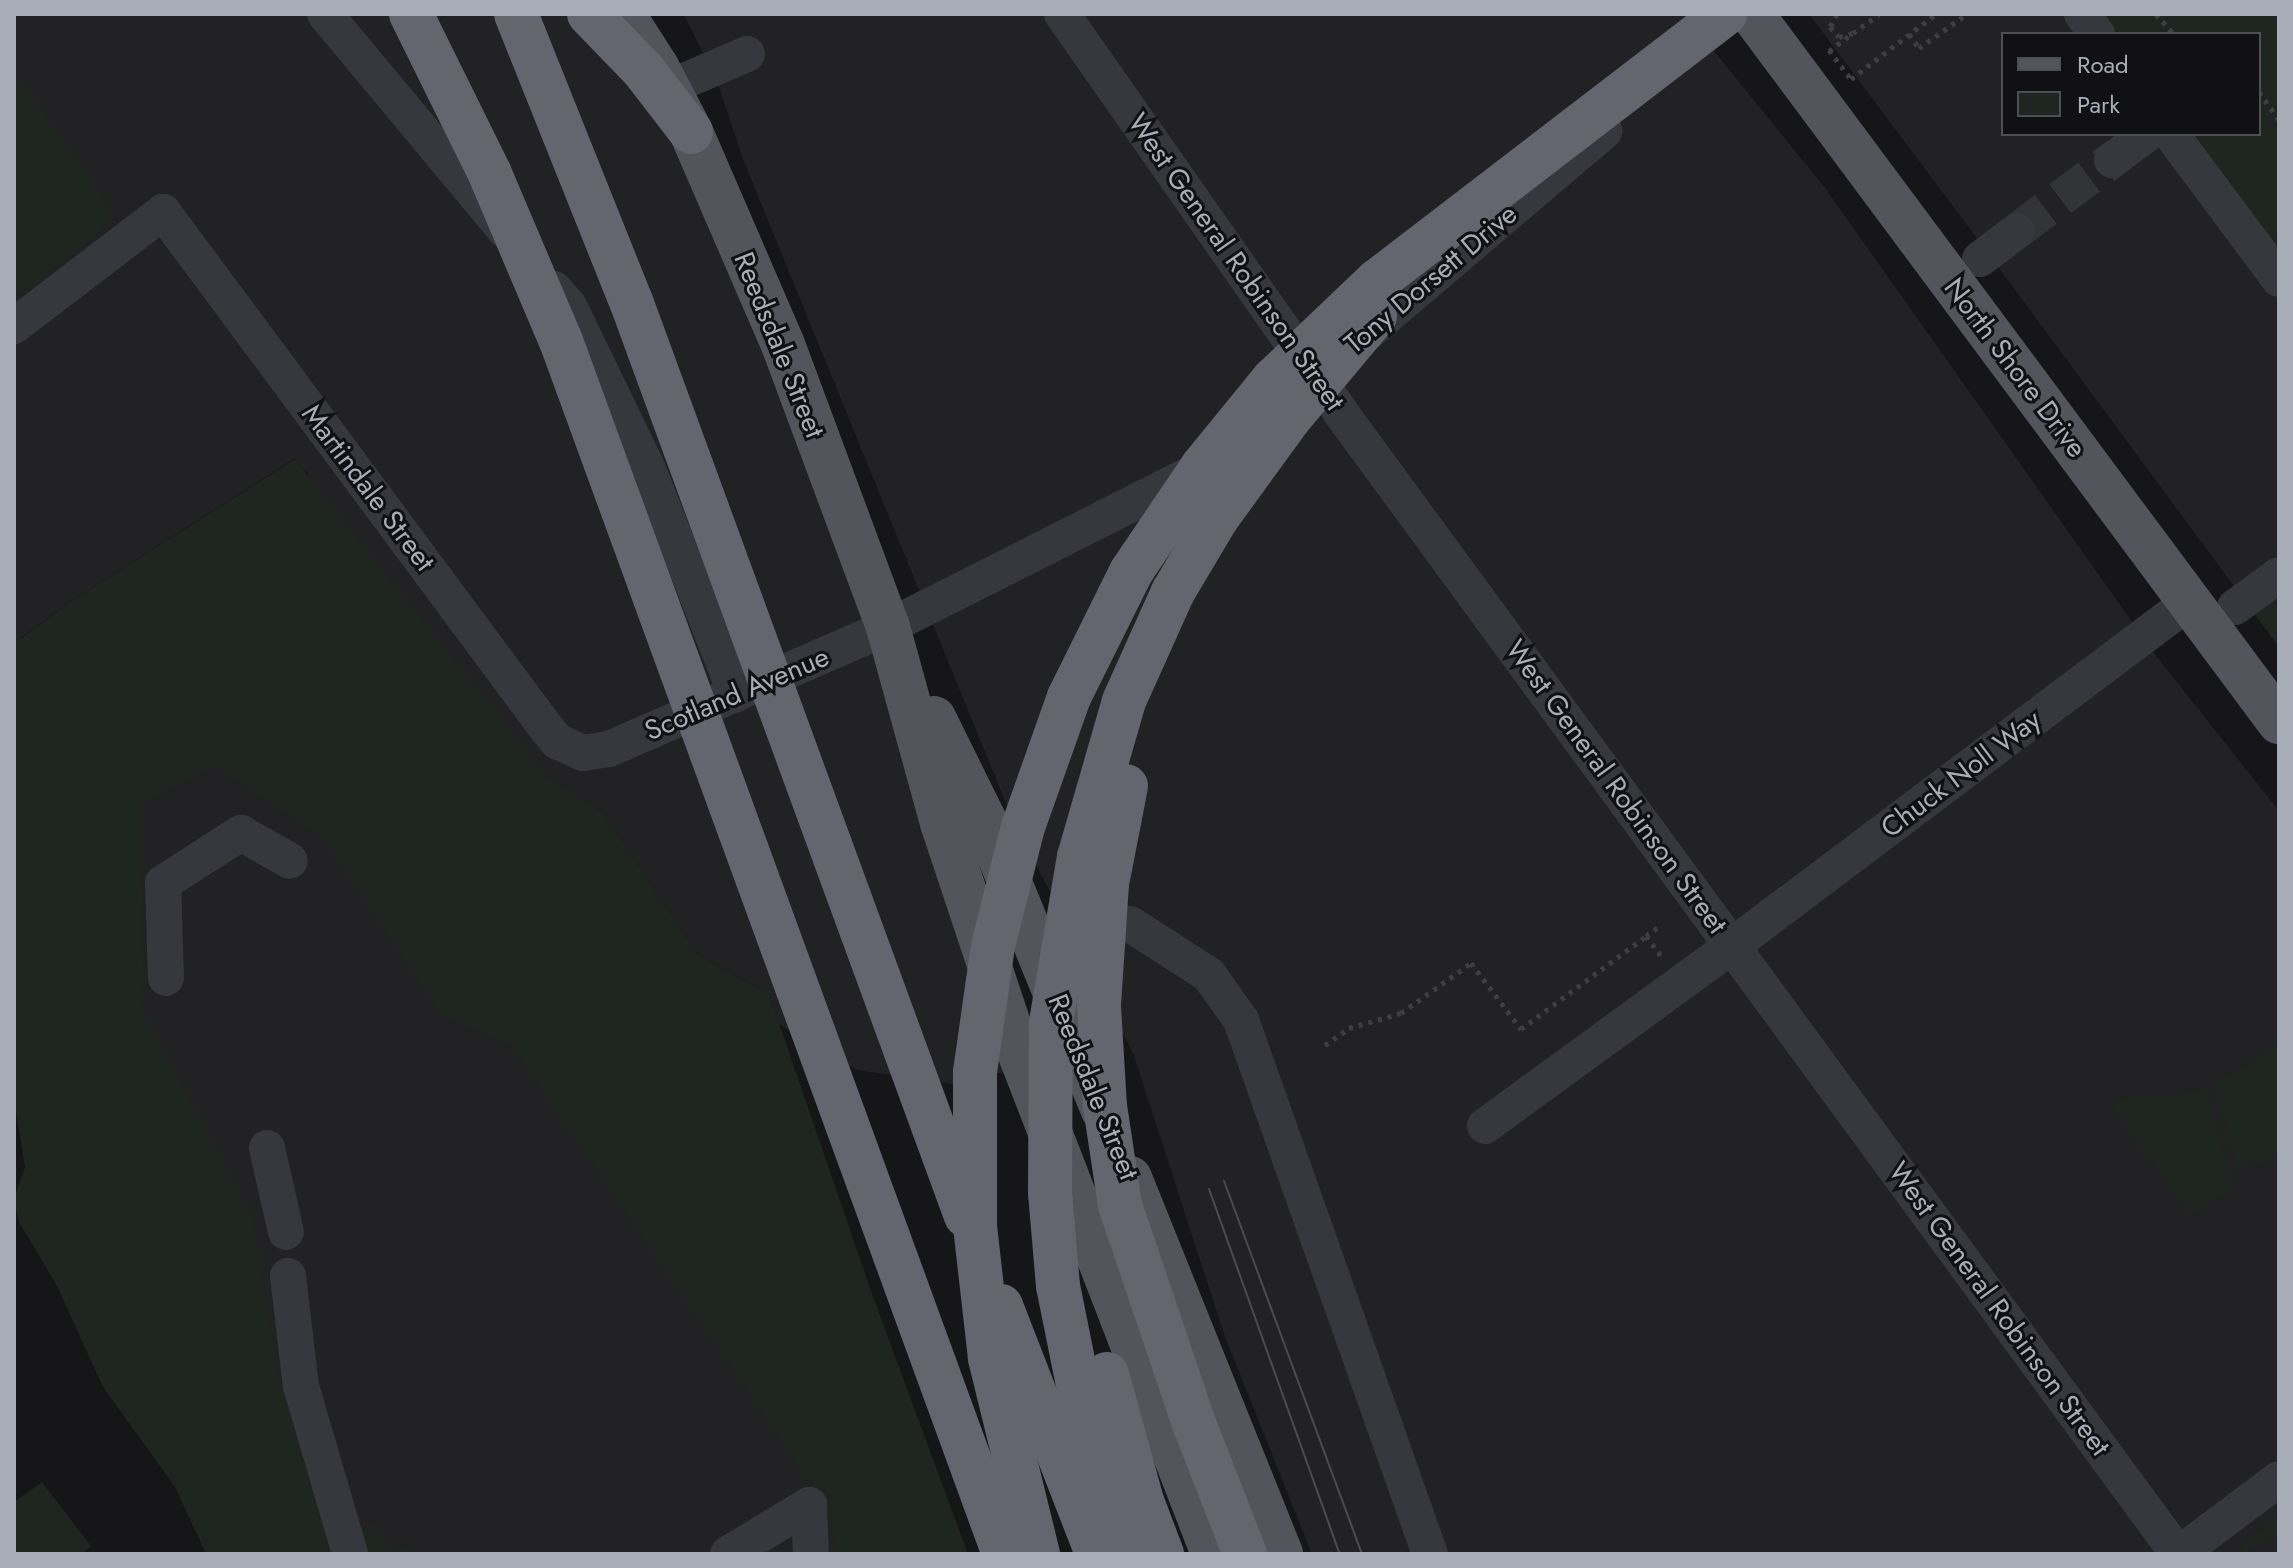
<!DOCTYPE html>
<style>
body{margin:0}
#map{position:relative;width:2293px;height:1568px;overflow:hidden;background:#161618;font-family:Jost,sans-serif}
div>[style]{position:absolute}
.built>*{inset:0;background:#222225}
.green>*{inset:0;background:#1e261f}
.minor-tunnel>*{height:36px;margin-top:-18px;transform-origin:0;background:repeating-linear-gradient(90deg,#333438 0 36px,transparent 0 54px)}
.path>*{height:5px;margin-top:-2.5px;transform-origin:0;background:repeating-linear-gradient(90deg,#3d3f44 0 4px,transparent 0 10px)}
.minor>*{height:36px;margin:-18px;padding:0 18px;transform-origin:18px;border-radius:18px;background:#37383d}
.major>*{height:44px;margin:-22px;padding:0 22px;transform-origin:22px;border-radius:22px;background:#53555c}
.highway>*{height:44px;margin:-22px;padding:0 22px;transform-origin:22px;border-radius:22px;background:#63666e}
.tram>*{height:2px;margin:-1px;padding:0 1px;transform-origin:1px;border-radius:1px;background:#4a4c52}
span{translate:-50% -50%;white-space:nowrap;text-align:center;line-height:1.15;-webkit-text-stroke:6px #111113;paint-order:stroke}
.street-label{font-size:28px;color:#a8adb8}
.frame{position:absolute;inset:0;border:16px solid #a8adb8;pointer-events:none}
.legend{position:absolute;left:2001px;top:32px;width:260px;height:104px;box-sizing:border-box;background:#111113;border:2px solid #4d4f55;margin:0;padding:10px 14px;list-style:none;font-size:24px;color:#a8adb8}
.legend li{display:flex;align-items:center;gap:16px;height:40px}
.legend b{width:40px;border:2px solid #4d4f55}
</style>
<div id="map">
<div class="built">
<i style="clip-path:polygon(14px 14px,623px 14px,691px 132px,1025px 1067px,953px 1084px,857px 1070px,779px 1024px,769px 994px,698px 955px,604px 813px,549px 780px,929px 1554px,242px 1554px,14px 684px,309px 475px,294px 459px,70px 602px,19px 639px,14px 617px)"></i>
<i style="clip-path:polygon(684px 14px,1684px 14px,1825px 188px,2157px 657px,2279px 811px,2279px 1554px,1312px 1554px,1224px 1334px,1133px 1053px,1012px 818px,743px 159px,718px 84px)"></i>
<i style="clip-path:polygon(evenodd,1809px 14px,2279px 14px,2279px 647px,1970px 229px,1809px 14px,2003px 34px,2259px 34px,2259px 134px,2003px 134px,2003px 34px)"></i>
</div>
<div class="green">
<i style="clip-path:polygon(2103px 14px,2279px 14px,2279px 251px,2193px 134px,2259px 134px,2259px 34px,2118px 34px)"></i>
<i style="clip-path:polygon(14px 70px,103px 196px,111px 219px,97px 235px,14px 298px)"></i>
<i style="clip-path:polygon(295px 459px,547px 777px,604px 813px,698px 955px,769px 994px,872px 1294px,968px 1554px,835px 1554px,830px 1513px,514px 1049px,439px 1013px,326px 841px,214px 766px,141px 806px,144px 1011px,254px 1219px,277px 1368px,332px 1554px,206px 1554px,175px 1487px,103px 1387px,56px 1284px,19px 1222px,14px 1199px,25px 1167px,14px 1099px,14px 617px,20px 639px,70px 602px)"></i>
<i style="clip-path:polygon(2279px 599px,2279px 647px,2256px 616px)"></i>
<i style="clip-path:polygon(2279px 1038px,2279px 1153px,2259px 1168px,2253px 1160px,2238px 1171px,2214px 1085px,2268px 1052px)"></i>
<i style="clip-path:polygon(2205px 1089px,2234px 1187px,2192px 1217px,2111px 1106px,2129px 1095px,2175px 1096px)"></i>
<i style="clip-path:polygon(42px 1482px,91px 1546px,82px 1554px,14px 1554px,14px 1502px)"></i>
<i style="clip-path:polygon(2279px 1516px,2279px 1531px,2245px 1554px,2239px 1547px)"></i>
<i style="clip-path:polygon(374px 1523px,393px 1553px,408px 1545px,414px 1554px,367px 1554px,360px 1531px)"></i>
</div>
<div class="minor-tunnel">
<i style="left:2017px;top:231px;width:119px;rotate:-36.8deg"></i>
</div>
<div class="path">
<i style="left:1837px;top:14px;width:15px;rotate:118deg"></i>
<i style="left:1830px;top:27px;width:13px;rotate:48deg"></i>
<i style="left:1839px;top:37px;width:15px;rotate:-16deg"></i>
<i style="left:1853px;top:33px;width:32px;rotate:-36deg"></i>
<i style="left:2156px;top:14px;width:27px;rotate:48deg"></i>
<i style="left:1909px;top:34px;width:17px;rotate:54deg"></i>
<i style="left:1919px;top:48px;width:59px;rotate:-35.3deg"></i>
<i style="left:1829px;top:50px;width:36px;rotate:53deg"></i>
<i style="left:1851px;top:79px;width:107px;rotate:-37.4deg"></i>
<i style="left:1829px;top:51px;width:25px;rotate:-37deg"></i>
<i style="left:2259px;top:92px;width:34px;rotate:54deg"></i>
<i style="left:1646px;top:936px;width:19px;rotate:-36deg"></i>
<i style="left:1325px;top:1045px;width:29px;rotate:-35deg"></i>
<i style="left:1349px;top:1028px;width:54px;rotate:-16.1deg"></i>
<i style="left:1401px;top:1013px;width:86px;rotate:-35.5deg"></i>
<i style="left:1471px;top:963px;width:83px;rotate:52.9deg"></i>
<i style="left:1521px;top:1029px;width:156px;rotate:-36.6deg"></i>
<i style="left:1646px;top:936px;width:26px;rotate:53deg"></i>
</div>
<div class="minor">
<i style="left:325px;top:14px;width:283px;rotate:50.2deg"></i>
<i style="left:1062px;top:14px;width:487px;rotate:55deg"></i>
<i style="left:1341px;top:413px;width:1415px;rotate:53.74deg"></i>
<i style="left:2082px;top:14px;width:25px;rotate:53deg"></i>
<i style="left:668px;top:88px;width:86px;rotate:-23.3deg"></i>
<i style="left:2171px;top:134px;width:181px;rotate:53.3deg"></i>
<i style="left:2112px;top:160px;width:44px;rotate:-36.6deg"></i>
<i style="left:1980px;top:259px;width:46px;rotate:-37.1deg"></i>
<i style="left:554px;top:289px;width:23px;rotate:49deg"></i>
<i style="left:569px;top:306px;width:179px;rotate:64.2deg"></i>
<i style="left:647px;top:467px;width:244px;rotate:68.6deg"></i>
<i style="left:14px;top:326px;width:188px;rotate:-37.4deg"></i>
<i style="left:163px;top:212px;width:644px;rotate:53.4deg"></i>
<i style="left:547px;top:729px;width:16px;rotate:50deg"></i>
<i style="left:557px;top:741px;width:29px;rotate:25deg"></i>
<i style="left:583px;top:753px;width:26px;rotate:-9deg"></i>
<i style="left:609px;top:749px;width:305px;rotate:-23.6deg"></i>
<i style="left:888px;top:627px;width:353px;rotate:-26.8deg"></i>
<i style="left:1360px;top:339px;width:321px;rotate:-40.4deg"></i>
<i style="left:2235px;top:607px;width:54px;rotate:-36deg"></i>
<i style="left:1130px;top:924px;width:94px;rotate:32.8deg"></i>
<i style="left:1209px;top:975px;width:55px;rotate:54.6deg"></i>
<i style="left:1241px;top:1020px;width:566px;rotate:70.51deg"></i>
<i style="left:166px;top:978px;width:95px;rotate:-91.8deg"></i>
<i style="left:163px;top:883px;width:93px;rotate:-32.7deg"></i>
<i style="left:241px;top:833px;width:56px;rotate:29.7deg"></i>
<i style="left:1485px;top:1126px;width:307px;rotate:-36.1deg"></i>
<i style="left:1733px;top:945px;width:571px;rotate:-36.95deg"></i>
<i style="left:267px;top:1148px;width:86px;rotate:77.3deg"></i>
<i style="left:288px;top:1276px;width:111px;rotate:83.3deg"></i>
<i style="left:301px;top:1386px;width:175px;rotate:73.7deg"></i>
<i style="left:728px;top:1554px;width:95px;rotate:-31.2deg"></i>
<i style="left:809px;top:1505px;width:49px;rotate:87.7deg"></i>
<i style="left:2179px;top:1554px;width:125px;rotate:-36.9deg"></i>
</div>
<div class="major">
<i style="left:623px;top:14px;width:63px;rotate:57.3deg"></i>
<i style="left:657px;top:67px;width:73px;rotate:62.4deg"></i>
<i style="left:691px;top:132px;width:229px;rotate:66.6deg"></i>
<i style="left:782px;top:342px;width:304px;rotate:69.6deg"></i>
<i style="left:888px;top:627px;width:203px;rotate:74.6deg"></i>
<i style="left:942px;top:823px;width:228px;rotate:71.6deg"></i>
<i style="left:1014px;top:1039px;width:552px;rotate:68.87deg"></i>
<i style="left:1752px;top:14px;width:883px;rotate:53.34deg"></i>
<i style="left:934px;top:718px;width:113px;rotate:63.7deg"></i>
<i style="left:984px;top:819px;width:314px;rotate:67.8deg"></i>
<i style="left:1130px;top:1178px;width:405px;rotate:68.1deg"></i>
</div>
<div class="highway">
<i style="left:411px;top:14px;width:178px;rotate:63.7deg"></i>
<i style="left:490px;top:174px;width:181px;rotate:67deg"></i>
<i style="left:561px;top:341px;width:1291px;rotate:69.94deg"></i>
<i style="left:516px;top:14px;width:309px;rotate:68.2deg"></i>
<i style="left:631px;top:301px;width:974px;rotate:69.89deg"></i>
<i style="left:589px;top:14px;width:79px;rotate:46deg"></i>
<i style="left:644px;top:71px;width:77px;rotate:52.4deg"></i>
<i style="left:1126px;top:786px;width:100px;rotate:101deg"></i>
<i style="left:1107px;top:884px;width:122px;rotate:93.8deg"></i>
<i style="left:1099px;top:1006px;width:100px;rotate:86.6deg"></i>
<i style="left:1105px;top:1106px;width:100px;rotate:81.4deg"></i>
<i style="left:1120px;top:1205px;width:233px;rotate:71.3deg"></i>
<i style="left:1195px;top:1426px;width:137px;rotate:68.7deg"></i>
<i style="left:1001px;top:1306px;width:266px;rotate:68.8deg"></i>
<i style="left:1107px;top:1374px;width:132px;rotate:74.6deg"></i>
<i style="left:1142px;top:1501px;width:57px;rotate:69.3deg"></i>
<i style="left:1038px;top:1554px;width:202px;rotate:-103.8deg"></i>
<i style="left:990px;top:1358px;width:132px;rotate:-96.5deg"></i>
<i style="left:975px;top:1227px;width:155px;rotate:-90deg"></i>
<i style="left:975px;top:1072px;width:127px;rotate:-81.9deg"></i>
<i style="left:993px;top:946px;width:123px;rotate:-75.9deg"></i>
<i style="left:1023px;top:827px;width:138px;rotate:-70.5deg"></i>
<i style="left:1069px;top:697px;width:140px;rotate:-63.6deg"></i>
<i style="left:1131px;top:572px;width:127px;rotate:-55.9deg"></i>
<i style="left:1202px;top:467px;width:112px;rotate:-50.8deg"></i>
<i style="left:1273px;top:380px;width:144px;rotate:-43.6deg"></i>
<i style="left:1377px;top:281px;width:439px;rotate:-37.5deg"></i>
<i style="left:1128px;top:1554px;width:171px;rotate:-106.6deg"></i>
<i style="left:1079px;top:1390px;width:106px;rotate:-101.4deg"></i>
<i style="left:1058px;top:1286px;width:93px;rotate:-94.9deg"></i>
<i style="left:1050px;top:1193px;width:171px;rotate:-89.7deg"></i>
<i style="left:1051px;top:1022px;width:167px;rotate:-80.4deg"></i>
<i style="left:1079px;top:857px;width:162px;rotate:-73.9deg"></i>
<i style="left:1124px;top:701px;width:120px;rotate:-65.8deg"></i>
<i style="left:1173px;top:592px;width:86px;rotate:-59.3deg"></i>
<i style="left:1217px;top:518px;width:122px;rotate:-54deg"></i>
<i style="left:1289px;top:419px;width:134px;rotate:-50.1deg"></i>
</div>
<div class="tram">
<i style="left:1224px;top:1181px;width:398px;rotate:69.7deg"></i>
<i style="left:1209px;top:1189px;width:388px;rotate:70.3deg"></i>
</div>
<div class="street-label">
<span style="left:1236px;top:262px;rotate:55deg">West General Robinson Street</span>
<span style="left:1431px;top:279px;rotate:-40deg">Tony Dorsett Drive</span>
<span style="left:779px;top:345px;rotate:68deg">Reedsdale Street</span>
<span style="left:2015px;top:368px;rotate:53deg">North Shore Drive</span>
<span style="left:368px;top:488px;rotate:53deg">Martindale Street</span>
<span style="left:737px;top:694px;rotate:-23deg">Scotland Avenue</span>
<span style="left:1961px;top:774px;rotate:-37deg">Chuck Noll Way</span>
<span style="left:1616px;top:787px;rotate:54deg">West General Robinson Street</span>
<span style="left:1093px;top:1087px;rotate:68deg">Reedsdale Street</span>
<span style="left:1999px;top:1309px;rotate:54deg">West General Robinson Street</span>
</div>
<div class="frame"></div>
<ul class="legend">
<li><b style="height:10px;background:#53555c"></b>Road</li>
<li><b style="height:22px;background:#1e261f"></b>Park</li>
</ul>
</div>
